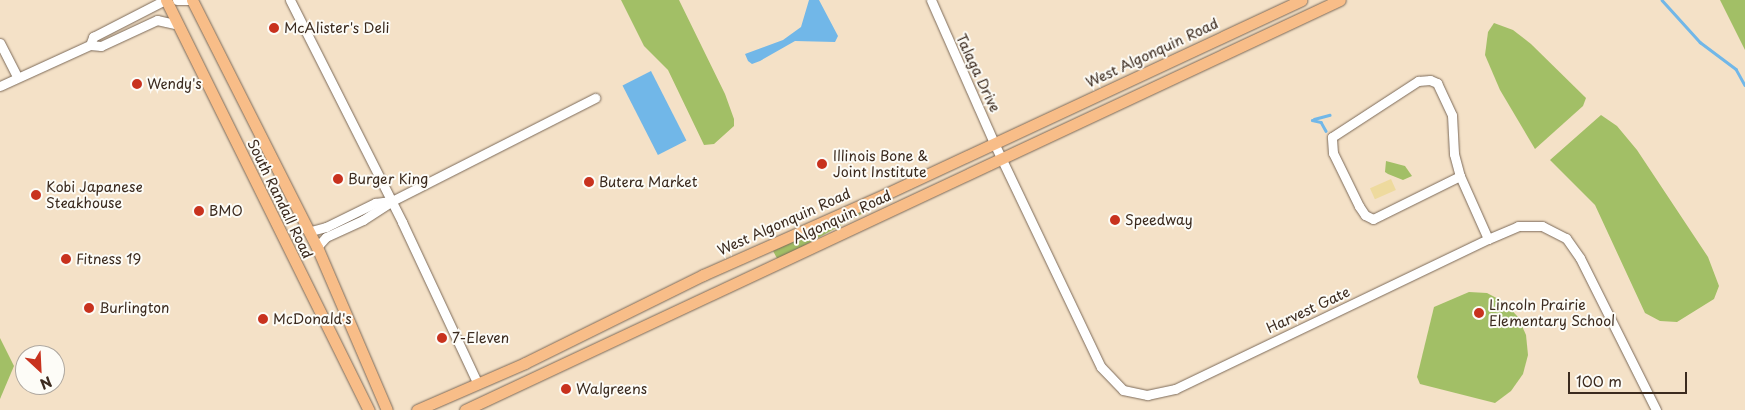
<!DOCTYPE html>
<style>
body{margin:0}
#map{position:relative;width:1745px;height:410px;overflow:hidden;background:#f4e1c7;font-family:"Playpen Sans",sans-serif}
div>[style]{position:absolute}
.green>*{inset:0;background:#a2bf66}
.sand>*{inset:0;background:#eeda9e;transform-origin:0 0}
.water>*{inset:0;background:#71b7e8;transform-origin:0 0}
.stream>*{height:2.5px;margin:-1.25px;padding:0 1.25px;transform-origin:1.25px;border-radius:1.25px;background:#71b7e8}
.roads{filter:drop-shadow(0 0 1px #7c6a59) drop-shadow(0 0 1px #7c6a59)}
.minor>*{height:9px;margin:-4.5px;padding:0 4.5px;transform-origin:4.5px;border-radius:4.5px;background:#fff}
.major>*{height:11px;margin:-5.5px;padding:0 5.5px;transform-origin:5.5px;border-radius:5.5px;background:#f8bd88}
.dots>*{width:14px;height:14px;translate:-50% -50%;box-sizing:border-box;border:2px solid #fdfcf7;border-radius:50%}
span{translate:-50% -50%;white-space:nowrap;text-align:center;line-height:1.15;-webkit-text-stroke:4px #fdfcf7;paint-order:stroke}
.poi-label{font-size:14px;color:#3b2a1e}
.left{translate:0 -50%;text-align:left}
.street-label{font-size:14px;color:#3b2a1e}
.north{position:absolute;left:15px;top:345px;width:50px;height:50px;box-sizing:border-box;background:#fdfcf7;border:1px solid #afa8a0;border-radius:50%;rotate:155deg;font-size:14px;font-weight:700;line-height:20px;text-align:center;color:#3b2a1e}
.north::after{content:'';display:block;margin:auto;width:18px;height:22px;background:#c8321e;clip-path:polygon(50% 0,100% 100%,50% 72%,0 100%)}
.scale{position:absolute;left:1568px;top:372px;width:119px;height:22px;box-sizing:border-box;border:2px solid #3b2a1e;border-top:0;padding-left:6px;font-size:15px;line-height:18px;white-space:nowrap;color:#3b2a1e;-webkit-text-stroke:4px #fdfcf7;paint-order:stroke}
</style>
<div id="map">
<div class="green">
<i style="clip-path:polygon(621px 0,679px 0,725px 94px,734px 119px,734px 126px,714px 144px,704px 145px,668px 70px,644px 46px)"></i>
<i style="clip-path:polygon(1720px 0,1745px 0,1745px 50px)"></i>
<i style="clip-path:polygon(1494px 23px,1513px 30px,1531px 44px,1586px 98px,1583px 106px,1535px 149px,1500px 90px,1485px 55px,1488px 32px)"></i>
<i style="clip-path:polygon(1601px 115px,1617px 126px,1637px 150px,1708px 257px,1719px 286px,1714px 299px,1677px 322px,1660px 321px,1645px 313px,1595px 205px,1550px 160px)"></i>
<i style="clip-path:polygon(1386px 161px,1405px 166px,1412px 176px,1403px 180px,1388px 174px,1385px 172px)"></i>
<i style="clip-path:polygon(876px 206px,778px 260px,773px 251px,802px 237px)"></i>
<i style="clip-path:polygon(1469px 292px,1487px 293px,1504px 302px,1518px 317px,1526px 335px,1528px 355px,1523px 374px,1511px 391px,1495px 403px,1420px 384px,1417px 377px,1434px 307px)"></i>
<i style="clip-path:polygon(0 338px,14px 366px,0 399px)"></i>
</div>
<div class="sand">
<i style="left:1391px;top:179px;width:12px;height:23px;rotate:66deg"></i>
</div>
<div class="water">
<i style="clip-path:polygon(809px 0,819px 0,838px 36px,835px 42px,795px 41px,760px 61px,752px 64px,748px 61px,745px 54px,783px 40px,801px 27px)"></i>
<i style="left:651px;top:71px;width:78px;height:32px;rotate:63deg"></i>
</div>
<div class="stream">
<i style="left:1662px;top:0;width:57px;rotate:47.9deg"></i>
<i style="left:1700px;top:42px;width:45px;rotate:36.9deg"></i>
<i style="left:1736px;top:69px;width:18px;rotate:61deg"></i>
<i style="left:1314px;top:119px;width:16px;rotate:-15deg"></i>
<i style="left:1312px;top:120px;width:9px;rotate:13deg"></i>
<i style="left:1321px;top:122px;width:10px;rotate:61deg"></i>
</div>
<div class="roads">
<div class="minor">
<i style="left:177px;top:0;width:15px"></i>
<i style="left:290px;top:0;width:249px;rotate:63.2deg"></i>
<i style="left:402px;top:222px;width:179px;rotate:64.9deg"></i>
<i style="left:931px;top:0;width:156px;rotate:66.2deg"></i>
<i style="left:994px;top:143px;width:248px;rotate:64.5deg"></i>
<i style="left:1101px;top:367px;width:32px;rotate:46deg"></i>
<i style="left:1123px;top:390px;width:25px;rotate:12deg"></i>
<i style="left:1147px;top:395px;width:29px;rotate:-12deg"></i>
<i style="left:1175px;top:389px;width:347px;rotate:-25.6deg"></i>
<i style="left:1488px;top:239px;width:33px;rotate:-23deg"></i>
<i style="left:1518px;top:226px;width:24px"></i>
<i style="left:1542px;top:226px;width:27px;rotate:27deg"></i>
<i style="left:1566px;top:238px;width:24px;rotate:55deg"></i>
<i style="left:1580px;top:258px;width:170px;rotate:63.4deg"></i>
<i style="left:0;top:43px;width:38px;rotate:63deg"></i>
<i style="left:90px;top:45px;width:9px;rotate:-69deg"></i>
<i style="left:93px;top:37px;width:81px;rotate:-27.2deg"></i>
<i style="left:0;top:86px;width:99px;rotate:-24.5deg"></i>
<i style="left:90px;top:45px;width:11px;rotate:5deg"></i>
<i style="left:101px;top:46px;width:62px;rotate:-24.9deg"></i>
<i style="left:157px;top:20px;width:22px;rotate:13deg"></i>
<i style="left:1460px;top:176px;width:97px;rotate:153.7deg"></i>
<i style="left:1373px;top:219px;width:9px;rotate:-153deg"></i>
<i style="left:1365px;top:215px;width:11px;rotate:-124deg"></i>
<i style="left:1359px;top:206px;width:59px;rotate:-116.1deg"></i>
<i style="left:1333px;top:153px;width:16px;rotate:-94deg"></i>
<i style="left:1332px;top:137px;width:103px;rotate:-33.1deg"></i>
<i style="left:1418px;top:81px;width:12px;rotate:-5deg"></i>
<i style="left:1430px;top:80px;width:8px;rotate:23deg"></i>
<i style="left:1437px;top:83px;width:35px;rotate:65deg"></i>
<i style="left:1452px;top:115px;width:39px;rotate:87deg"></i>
<i style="left:1454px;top:154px;width:23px;rotate:75deg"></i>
<i style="left:1460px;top:176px;width:69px;rotate:66deg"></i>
<i style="left:306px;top:229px;width:5px;rotate:22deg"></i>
<i style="left:311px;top:231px;width:16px;rotate:-15deg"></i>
<i style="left:326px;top:227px;width:55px;rotate:-26.1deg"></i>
<i style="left:375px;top:203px;width:16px;rotate:-7deg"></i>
<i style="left:317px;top:247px;width:13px;rotate:-48deg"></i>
<i style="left:326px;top:237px;width:41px;rotate:-24.7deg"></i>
<i style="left:363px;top:220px;width:35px;rotate:-33deg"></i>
<i style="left:392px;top:201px;width:228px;rotate:-26.9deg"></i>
</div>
<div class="major">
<i style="left:166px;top:0;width:458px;rotate:63.7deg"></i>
<i style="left:192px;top:0;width:277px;rotate:63.2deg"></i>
<i style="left:317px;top:247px;width:177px;rotate:66.8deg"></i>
<i style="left:417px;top:410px;width:118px;rotate:-23.5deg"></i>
<i style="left:525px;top:363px;width:199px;rotate:-26.3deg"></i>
<i style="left:703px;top:275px;width:202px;rotate:-23.9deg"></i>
<i style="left:888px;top:193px;width:456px;rotate:-25deg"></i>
<i style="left:465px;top:410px;width:966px;rotate:-25.11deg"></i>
</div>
</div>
<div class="dots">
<i style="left:274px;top:28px;background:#c8321e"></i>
<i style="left:137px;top:84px;background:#c8321e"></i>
<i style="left:822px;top:164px;background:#c8321e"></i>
<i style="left:338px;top:179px;background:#c8321e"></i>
<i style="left:589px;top:182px;background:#c8321e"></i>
<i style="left:36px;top:195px;background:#c8321e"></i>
<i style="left:199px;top:211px;background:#c8321e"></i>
<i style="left:1115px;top:220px;background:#c8321e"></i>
<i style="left:66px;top:259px;background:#c8321e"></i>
<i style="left:89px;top:308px;background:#c8321e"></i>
<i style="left:1479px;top:313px;background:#c8321e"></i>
<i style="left:263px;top:319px;background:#c8321e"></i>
<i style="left:442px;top:338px;background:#c8321e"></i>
<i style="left:566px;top:389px;background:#c8321e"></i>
</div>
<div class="poi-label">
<span class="left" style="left:284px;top:28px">McAlister's Deli</span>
<span class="left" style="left:147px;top:84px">Wendy's</span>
<span class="left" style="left:833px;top:164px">Illinois Bone &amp;<br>Joint Institute</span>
<span class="left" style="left:348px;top:179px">Burger King</span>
<span class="left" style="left:599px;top:182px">Butera Market</span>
<span class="left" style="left:46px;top:195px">Kobi Japanese<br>Steakhouse</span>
<span class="left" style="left:209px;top:211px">BMO</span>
<span class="left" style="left:1125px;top:220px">Speedway</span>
<span class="left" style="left:76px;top:259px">Fitness 19</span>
<span class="left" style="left:1489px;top:313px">Lincoln Prairie<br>Elementary School</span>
<span class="left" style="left:99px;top:308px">Burlington</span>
<span class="left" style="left:273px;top:319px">McDonald's</span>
<span class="left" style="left:452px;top:338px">7-Eleven</span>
<span class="left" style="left:576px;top:389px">Walgreens</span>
</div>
<div class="street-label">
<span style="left:1152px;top:53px;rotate:-25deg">West Algonquin Road</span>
<span style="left:978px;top:73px;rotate:65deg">Talaga Drive</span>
<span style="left:280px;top:199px;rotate:64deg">South Randall Road</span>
<span style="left:842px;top:217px;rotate:-25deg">Algonquin Road</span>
<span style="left:784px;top:222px;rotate:-24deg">West Algonquin Road</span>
<span style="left:1308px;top:310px;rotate:-25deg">Harvest Gate</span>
</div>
<div class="north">N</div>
<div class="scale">100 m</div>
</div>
